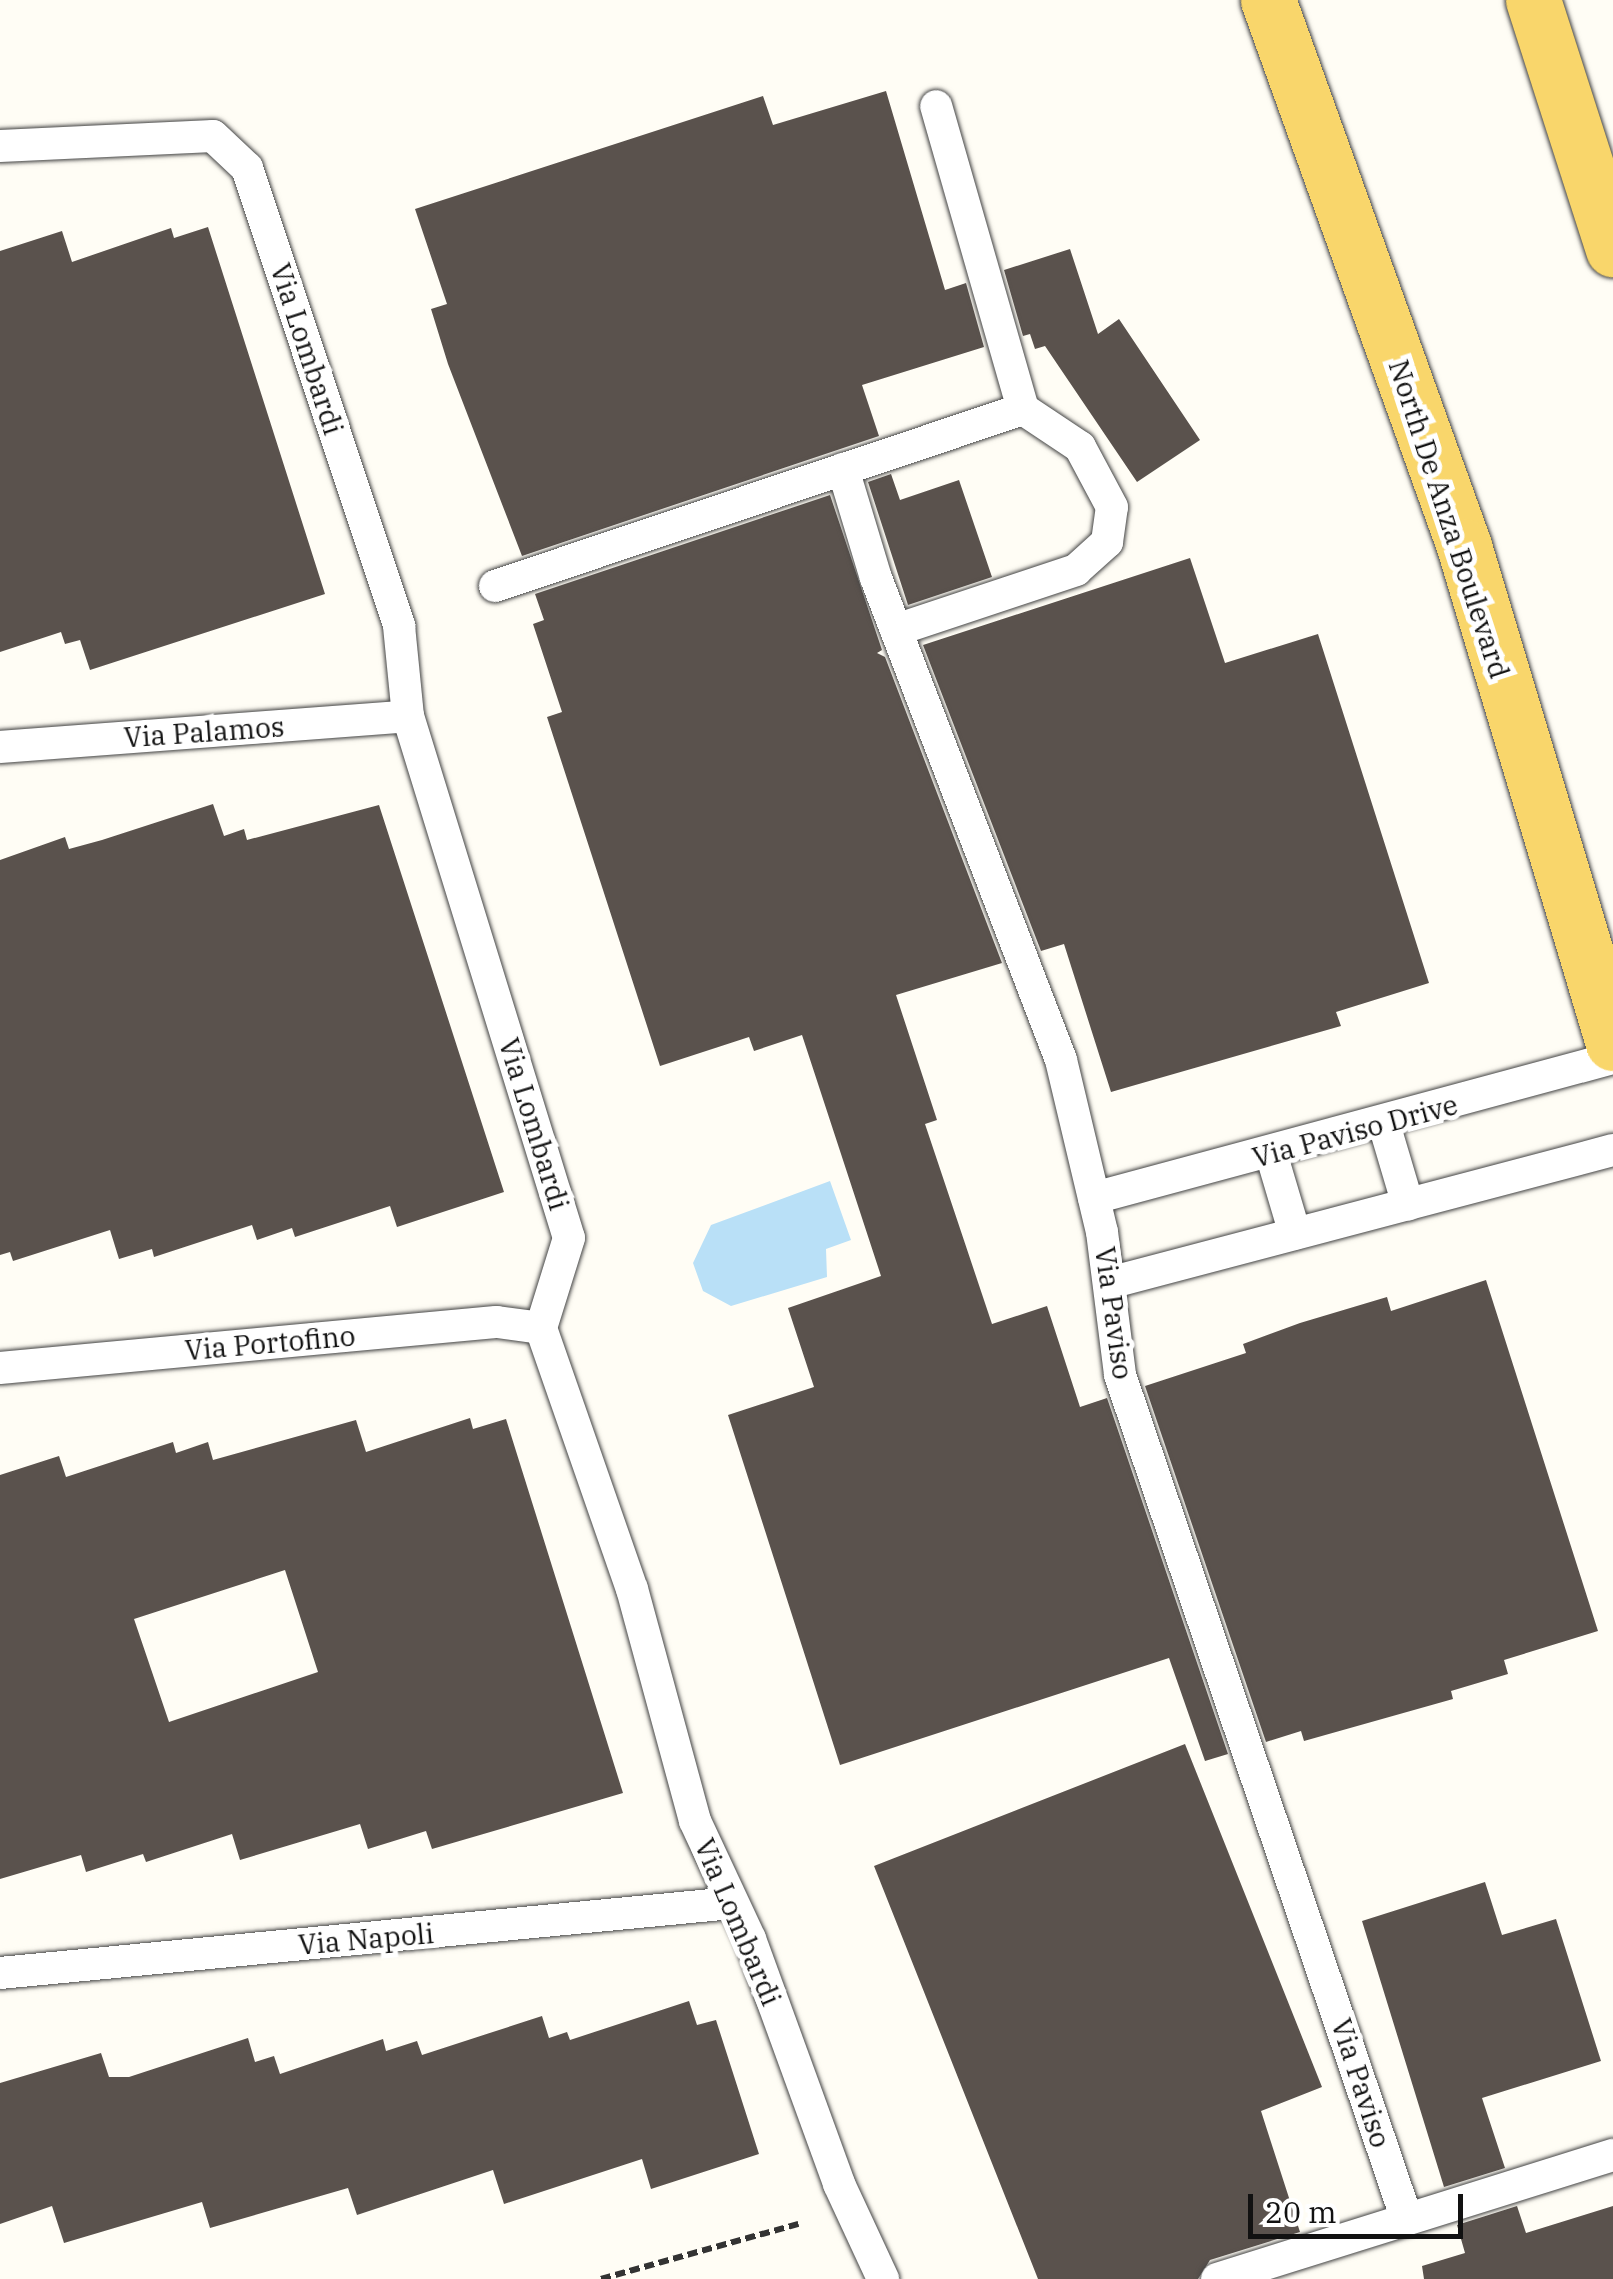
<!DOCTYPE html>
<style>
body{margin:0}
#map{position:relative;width:1613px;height:2279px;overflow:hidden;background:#fffdf5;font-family:"IBM Plex Serif",serif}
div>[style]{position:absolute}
.water>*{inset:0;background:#b9e0f7}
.building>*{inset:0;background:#5a524d}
.path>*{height:6px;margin-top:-3px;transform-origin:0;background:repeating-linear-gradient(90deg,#333 0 10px,transparent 0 15px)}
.roads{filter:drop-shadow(0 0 2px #444) drop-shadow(0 0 2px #444)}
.lane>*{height:32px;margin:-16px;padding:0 16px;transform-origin:16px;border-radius:16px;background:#fff}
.primary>*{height:55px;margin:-27.5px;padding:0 27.5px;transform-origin:27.5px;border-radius:27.5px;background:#f9d66b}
span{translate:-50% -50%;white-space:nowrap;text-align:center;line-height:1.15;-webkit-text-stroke:10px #fff;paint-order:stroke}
.street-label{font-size:28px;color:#111}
.scale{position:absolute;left:1248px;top:2194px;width:215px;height:45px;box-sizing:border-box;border:5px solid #111;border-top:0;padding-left:12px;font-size:30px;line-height:35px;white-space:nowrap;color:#111;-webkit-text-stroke:8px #fff;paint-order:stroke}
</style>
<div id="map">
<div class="water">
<i style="clip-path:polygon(830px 1181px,851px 1240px,826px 1249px,827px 1277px,731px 1306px,703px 1291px,693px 1263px,711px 1225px)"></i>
</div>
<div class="building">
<i style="clip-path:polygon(886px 91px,945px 290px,966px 283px,984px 347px,862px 385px,879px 436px,522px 556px,448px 364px,431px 309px,447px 304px,415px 209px,763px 96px,773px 125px)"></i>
<i style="clip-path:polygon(208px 227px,325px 594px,90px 670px,80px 640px,65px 644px,61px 632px,0 652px,0 251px,62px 231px,72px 262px,171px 228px,174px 238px)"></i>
<i style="clip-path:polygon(1070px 249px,1098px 334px,1119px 319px,1200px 440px,1137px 482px,1045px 346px,1035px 349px,1030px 334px,1023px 336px,1004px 270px)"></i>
<i style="clip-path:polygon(891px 474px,900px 500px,959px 480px,992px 577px,908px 605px,868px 482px)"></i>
<i style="clip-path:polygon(830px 495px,882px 650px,877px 653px,885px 657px,1002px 963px,896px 995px,937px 1120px,925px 1124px,992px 1324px,1047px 1306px,1080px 1407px,1107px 1398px,1228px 1754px,1205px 1761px,1169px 1658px,840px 1765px,728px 1415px,814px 1387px,788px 1308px,881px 1276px,802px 1035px,754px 1051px,749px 1037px,660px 1066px,547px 717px,562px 712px,533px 624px,544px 620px,535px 594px)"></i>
<i style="clip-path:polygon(1190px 558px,1225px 663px,1318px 634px,1429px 983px,1336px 1012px,1341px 1026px,1111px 1092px,1064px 944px,1041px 951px,923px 645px)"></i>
<i style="clip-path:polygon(213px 804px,224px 836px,244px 829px,247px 840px,379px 805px,504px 1192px,397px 1227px,390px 1206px,295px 1237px,292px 1228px,257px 1240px,252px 1225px,154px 1257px,152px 1249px,119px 1259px,110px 1230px,13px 1261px,10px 1252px,0 1255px,0 860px,65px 837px,69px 849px,102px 840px)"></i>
<i style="clip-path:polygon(1486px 1280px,1598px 1631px,1504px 1660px,1508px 1674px,1451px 1691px,1453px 1699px,1304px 1741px,1301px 1731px,1266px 1742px,1145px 1386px,1246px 1353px,1243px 1344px,1300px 1323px,1387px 1297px,1391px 1311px)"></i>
<i style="clip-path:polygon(evenodd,470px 1418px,473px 1429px,506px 1419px,623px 1793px,432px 1849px,426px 1831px,368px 1849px,360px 1824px,240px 1860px,232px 1834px,146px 1862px,143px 1854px,86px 1872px,81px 1855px,0 1879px,0 1475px,59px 1456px,66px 1477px,173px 1442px,176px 1453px,208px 1442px,213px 1460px,356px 1420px,366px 1452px,470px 1418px,285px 1570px,318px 1672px,169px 1722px,134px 1619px,285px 1570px)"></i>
<i style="clip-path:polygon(1185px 1744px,1322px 2087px,1261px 2111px,1300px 2232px,1210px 2260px,1198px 2279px,1038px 2279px,874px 1866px)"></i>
<i style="clip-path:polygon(1485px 1882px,1502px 1935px,1556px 1919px,1601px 2061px,1482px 2098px,1505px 2168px,1444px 2187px,1362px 1921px)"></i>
<i style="clip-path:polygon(689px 2001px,697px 2025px,716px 2020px,759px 2154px,651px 2189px,642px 2159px,504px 2204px,493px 2170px,357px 2215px,348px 2188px,210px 2228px,202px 2202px,64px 2243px,52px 2206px,0 2224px,0 2083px,101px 2053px,109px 2077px,129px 2077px,248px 2038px,255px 2062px,274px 2056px,280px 2074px,383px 2039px,386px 2051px,417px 2041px,422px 2055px,542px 2016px,549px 2038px,567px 2032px,570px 2040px)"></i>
<i style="clip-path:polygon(1517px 2206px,1526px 2233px,1613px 2206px,1613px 2279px,1424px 2279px,1422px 2266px,1465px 2253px,1457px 2225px)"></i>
</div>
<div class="path">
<i style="left:601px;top:2279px;width:205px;rotate:-15.6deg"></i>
</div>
<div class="roads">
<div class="lane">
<i style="left:0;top:146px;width:213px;rotate:-2.7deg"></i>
<i style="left:213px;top:136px;width:47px;rotate:43.3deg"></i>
<i style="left:247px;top:168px;width:483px;rotate:71.6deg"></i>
<i style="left:399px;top:626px;width:90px;rotate:84.3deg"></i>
<i style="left:408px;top:716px;width:546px;rotate:72.86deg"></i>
<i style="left:569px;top:1238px;width:94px;rotate:107.3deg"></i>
<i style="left:541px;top:1328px;width:276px;rotate:70.8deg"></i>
<i style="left:632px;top:1589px;width:240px;rotate:74.8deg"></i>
<i style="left:695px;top:1821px;width:130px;rotate:65deg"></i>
<i style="left:750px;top:1939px;width:261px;rotate:70deg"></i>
<i style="left:839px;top:2184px;width:105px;rotate:65.1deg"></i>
<i style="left:843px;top:469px;width:114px;rotate:73.2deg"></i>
<i style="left:876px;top:578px;width:516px;rotate:69deg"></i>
<i style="left:1061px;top:1060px;width:177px;rotate:76.6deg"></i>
<i style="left:1102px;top:1232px;width:144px;rotate:82.8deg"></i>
<i style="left:1120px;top:1375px;width:886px;rotate:71.24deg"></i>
<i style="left:495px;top:586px;width:557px;rotate:-18.53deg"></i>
<i style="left:1023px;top:409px;width:315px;rotate:-106deg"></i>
<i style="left:896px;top:630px;width:190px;rotate:-18.4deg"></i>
<i style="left:1076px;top:570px;width:42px;rotate:-42.1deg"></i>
<i style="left:1107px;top:542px;width:35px;rotate:-82deg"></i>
<i style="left:1112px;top:507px;width:68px;rotate:-118.1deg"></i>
<i style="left:1080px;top:447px;width:69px;rotate:-146.3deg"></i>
<i style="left:0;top:747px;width:409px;rotate:-4.3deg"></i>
<i style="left:1384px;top:1124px;width:84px;rotate:73.5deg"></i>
<i style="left:1271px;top:1153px;width:84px;rotate:73.5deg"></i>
<i style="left:1094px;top:1198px;width:538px;rotate:-15.1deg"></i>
<i style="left:1109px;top:1283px;width:521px;rotate:-14.78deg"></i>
<i style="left:0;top:1368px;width:499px;rotate:-5.3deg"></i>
<i style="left:497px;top:1322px;width:44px;rotate:7.8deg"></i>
<i style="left:0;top:1973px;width:735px;rotate:-5.46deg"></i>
<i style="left:1217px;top:2279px;width:415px;rotate:-17.4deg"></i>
</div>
<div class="primary">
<i style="left:1268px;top:0;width:580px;rotate:70.25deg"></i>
<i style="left:1464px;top:546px;width:519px;rotate:73.31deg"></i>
<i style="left:1533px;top:0;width:262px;rotate:72.2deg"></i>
</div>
</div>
<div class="street-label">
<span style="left:307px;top:349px;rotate:72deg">Via Lombardi</span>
<span style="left:1449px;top:519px;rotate:72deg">North De Anza Boulevard</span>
<span style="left:204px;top:732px;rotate:-4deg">Via Palamos</span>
<span style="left:534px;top:1124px;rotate:73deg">Via Lombardi</span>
<span style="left:1355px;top:1131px;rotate:-15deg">Via Paviso Drive</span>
<span style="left:1114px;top:1313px;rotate:82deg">Via Paviso</span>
<span style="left:270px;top:1343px;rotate:-5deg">Via Portofino</span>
<span style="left:738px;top:1922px;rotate:67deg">Via Lombardi</span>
<span style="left:366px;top:1939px;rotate:-5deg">Via Napoli</span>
<span style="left:1361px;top:2083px;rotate:72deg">Via Paviso</span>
</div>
<div class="scale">20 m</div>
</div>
